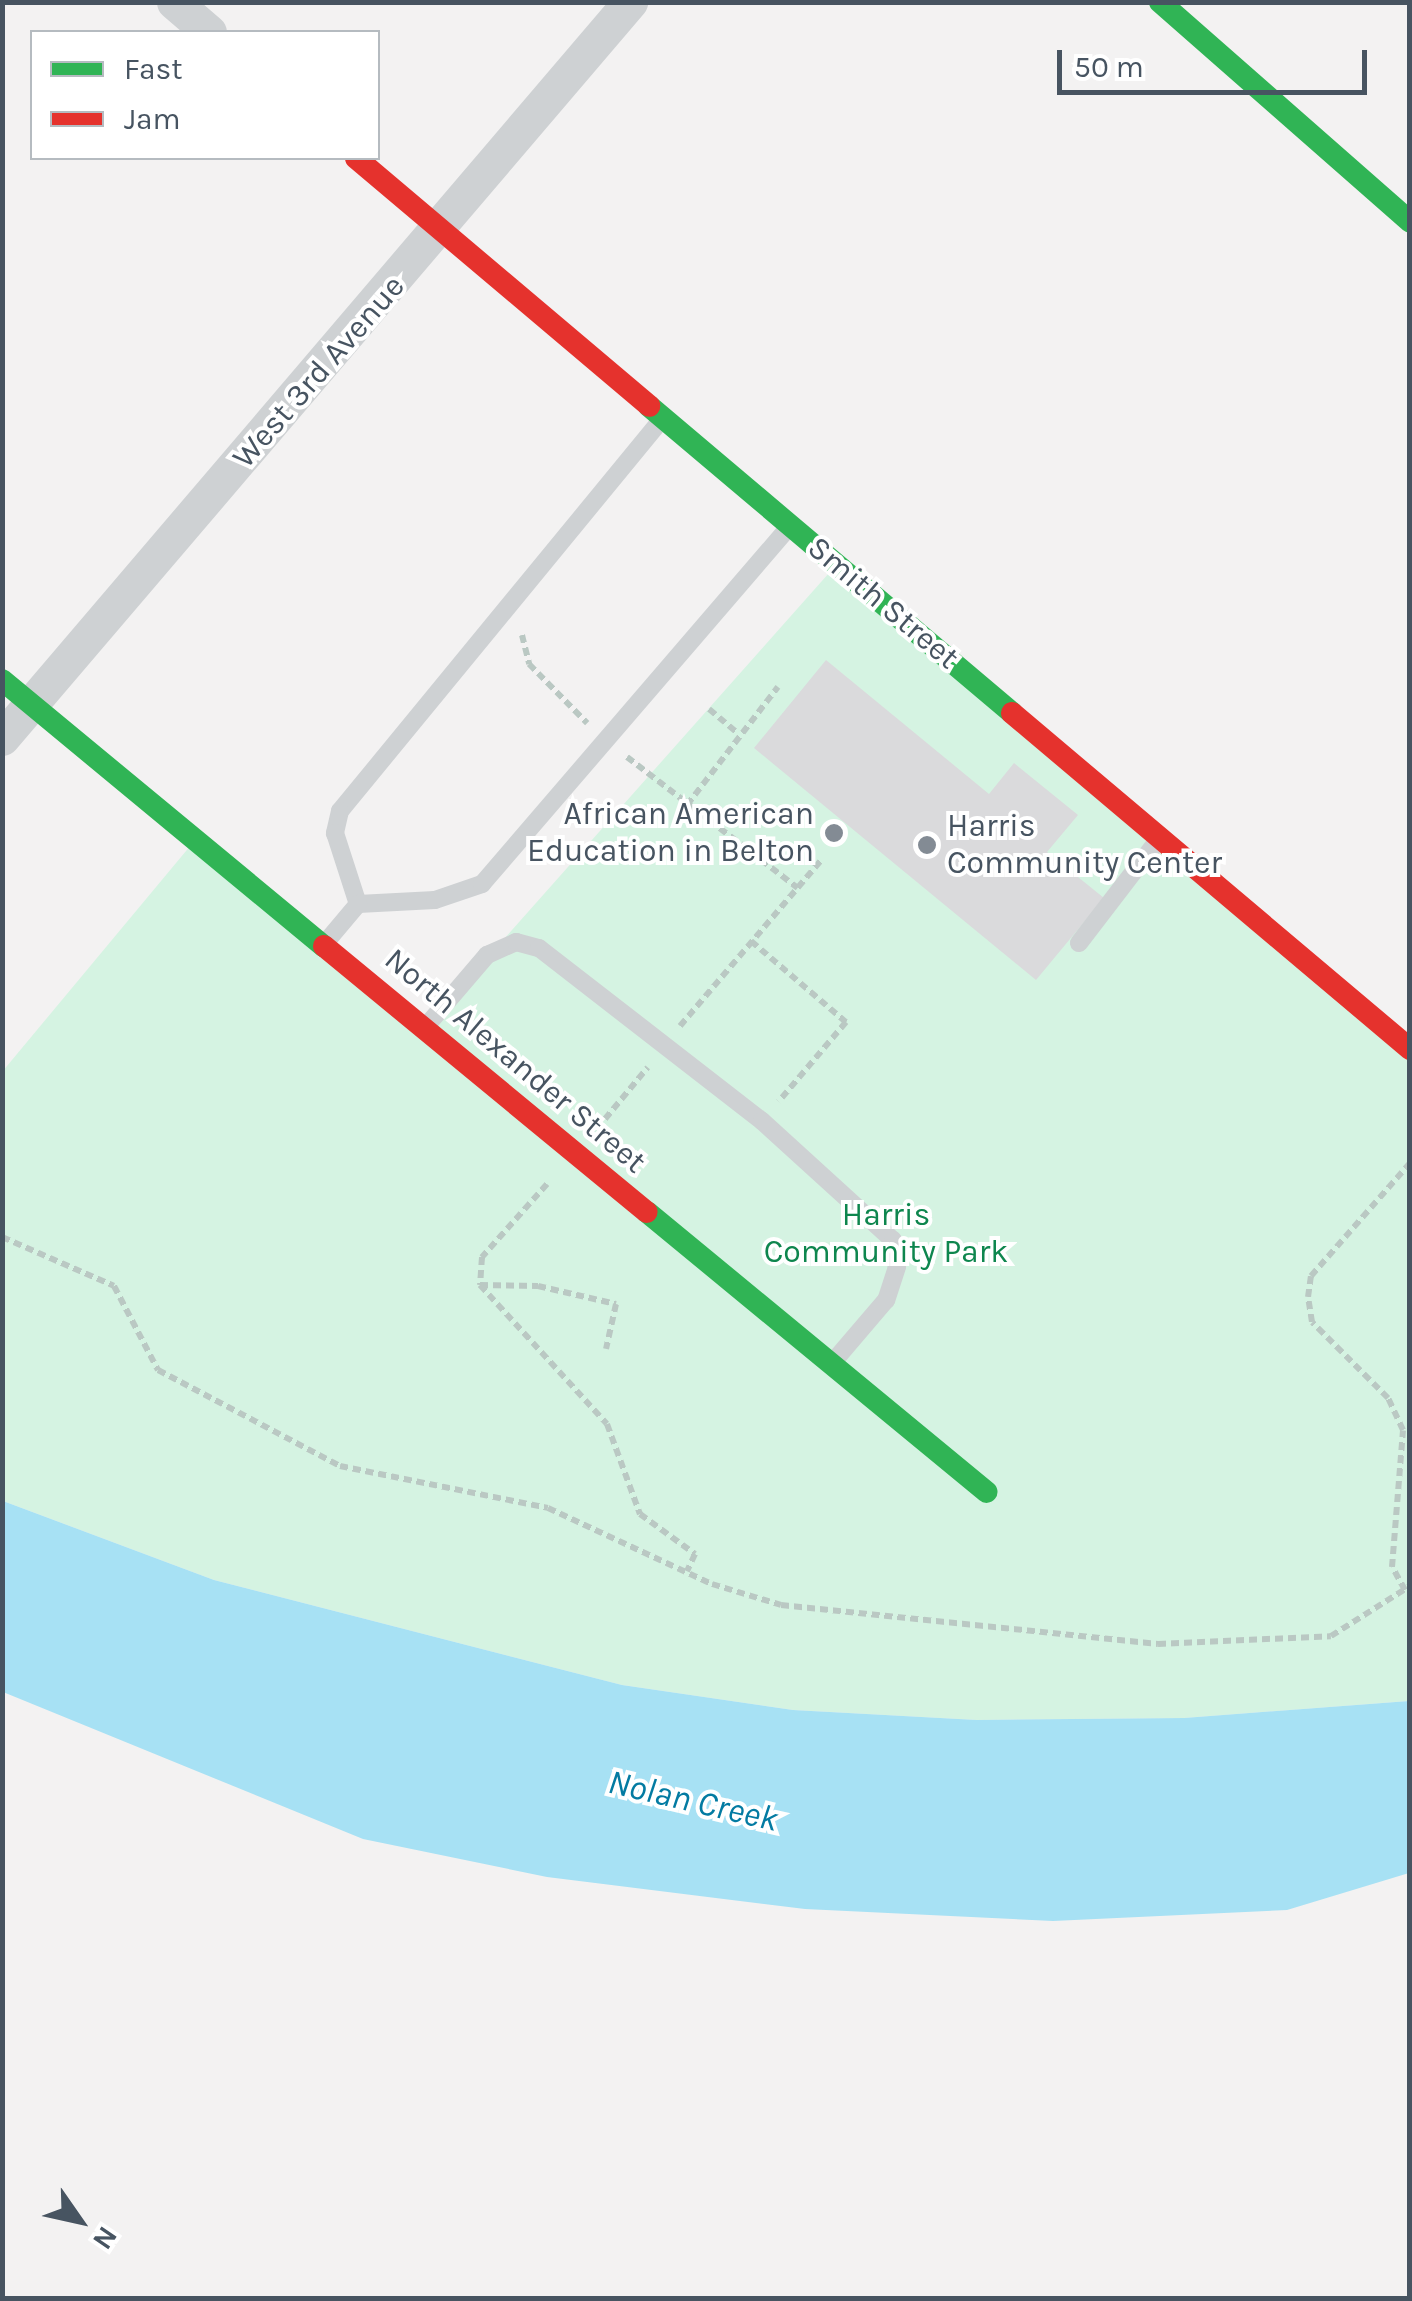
<!DOCTYPE html>
<style>
body{margin:0}
#map{position:relative;width:1412px;height:2301px;overflow:hidden;background:#f3f2f2;font-family:Karla,sans-serif}
div>[style]{position:absolute}
.green>*{inset:0;background:#d5f3e2}
.water>*{inset:0;background:#a7e1f4}
.building>*{inset:0;background:#dadadc}
.path>*{height:6px;margin-top:-3px;transform-origin:0;background:repeating-linear-gradient(90deg,#bac8c3 0 8px,transparent 0 13px)}
.lane>*{height:18px;margin:-9px;padding:0 9px;transform-origin:9px;border-radius:9px;background:#ced1d3}
.street>*{height:35px;margin:-17.5px;padding:0 17.5px;transform-origin:17.5px;border-radius:17.5px;background:#ced1d3}
.fast>*{height:22px;margin:-11px;padding:0 11px;transform-origin:11px;border-radius:11px;background:#30b455}
.jam>*{height:22px;margin:-11px;padding:0 11px;transform-origin:11px;border-radius:11px;background:#e5322d}
.dots>*{width:28px;height:28px;translate:-50% -50%;box-sizing:border-box;border:5px solid #fff;border-radius:50%}
span{translate:-50% -50%;white-space:nowrap;text-align:center;line-height:1.15;-webkit-text-stroke:8px #fff;paint-order:stroke}
.street-label{font-size:32px;color:#475461}
.poi-label{font-size:32px;color:#475461}
.right{translate:-100% -50%;text-align:right}
.left{translate:0 -50%;text-align:left}
.park-label{font-size:32px;color:#0e864e}
.water-label{font-size:35px;color:#037ba2;font-style:italic}
.frame{position:absolute;inset:0;border:5px solid #475461;pointer-events:none}
.legend{position:absolute;left:30px;top:30px;width:350px;height:130px;box-sizing:border-box;background:#fff;border:2px solid #b5bbc0;margin:0;padding:12px 18px;list-style:none;font-size:30px;color:#475461}
.legend li{display:flex;align-items:center;gap:20px;height:50px}
.legend b{width:50px;border:2px solid #b5bbc0}
.north{position:absolute;left:30px;top:2171px;width:100px;height:100px;-webkit-text-stroke:8px #fff;paint-order:stroke;rotate:124deg;font-size:28px;font-weight:700;line-height:40px;text-align:center;color:#475461}
.north::after{content:'';display:block;margin:auto;width:35px;height:45px;background:#475461;clip-path:polygon(50% 0,100% 100%,50% 72%,0 100%)}
.scale{position:absolute;left:1057px;top:50px;width:310px;height:45px;box-sizing:border-box;border:5px solid #475461;border-top:0;padding-left:12px;font-size:30px;line-height:35px;white-space:nowrap;color:#475461;-webkit-text-stroke:8px #fff;paint-order:stroke}
</style>
<div id="map">
<div class="green">
<i style="clip-path:polygon(837px 564px,1409px 1049px,1409px 1701px,1184px 1718px,977px 1720px,793px 1710px,622px 1685px,214px 1580px,3px 1501px,2px 1072px,196px 839px,425px 1028px)"></i>
</div>
<div class="water">
<i style="clip-path:polygon(3px 1501px,214px 1580px,622px 1685px,793px 1710px,977px 1720px,1184px 1718px,1409px 1701px,1409px 1873px,1287px 1910px,1053px 1921px,805px 1909px,547px 1877px,363px 1839px,3px 1692px)"></i>
</div>
<div class="building">
<i style="clip-path:polygon(826px 660px,989px 794px,1014px 763px,1078px 815px,1047px 852px,1104px 898px,1036px 980px,754px 748px)"></i>
</div>
<div class="path">
<i style="left:522px;top:635px;width:30px;rotate:76deg"></i>
<i style="left:529px;top:664px;width:83px;rotate:45.5deg"></i>
<i style="left:709px;top:709px;width:38px;rotate:40deg"></i>
<i style="left:627px;top:757px;width:215px;rotate:37.5deg"></i>
<i style="left:687px;top:805px;width:149px;rotate:-52.4deg"></i>
<i style="left:751px;top:941px;width:125px;rotate:40.5deg"></i>
<i style="left:846px;top:1022px;width:104px;rotate:130.3deg"></i>
<i style="left:680px;top:1026px;width:219px;rotate:-49.6deg"></i>
<i style="left:605px;top:1119px;width:67px;rotate:-50.4deg"></i>
<i style="left:547px;top:1184px;width:98px;rotate:131.7deg"></i>
<i style="left:482px;top:1257px;width:28px;rotate:94deg"></i>
<i style="left:480px;top:1285px;width:188px;rotate:47.6deg"></i>
<i style="left:607px;top:1424px;width:96px;rotate:69.9deg"></i>
<i style="left:640px;top:1514px;width:68px;rotate:36deg"></i>
<i style="left:695px;top:1554px;width:19px;rotate:115deg"></i>
<i style="left:2px;top:1237px;width:122px;rotate:23.6deg"></i>
<i style="left:114px;top:1286px;width:95px;rotate:62.4deg"></i>
<i style="left:158px;top:1370px;width:206px;rotate:27.8deg"></i>
<i style="left:340px;top:1466px;width:212px;rotate:11.4deg"></i>
<i style="left:548px;top:1508px;width:181px;rotate:24.9deg"></i>
<i style="left:712px;top:1584px;width:72px;rotate:16.9deg"></i>
<i style="left:781px;top:1605px;width:379px;rotate:5.9deg"></i>
<i style="left:1158px;top:1644px;width:173px;rotate:-2.6deg"></i>
<i style="left:1331px;top:1636px;width:93px;rotate:-32.3deg"></i>
<i style="left:480px;top:1285px;width:58px;rotate:1deg"></i>
<i style="left:538px;top:1286px;width:80px;rotate:13deg"></i>
<i style="left:616px;top:1304px;width:46px;rotate:102.5deg"></i>
<i style="left:1405px;top:1590px;width:26px;rotate:-119deg"></i>
<i style="left:1392px;top:1567px;width:137px;rotate:-85.4deg"></i>
<i style="left:1403px;top:1430px;width:35px;rotate:-115deg"></i>
<i style="left:1388px;top:1398px;width:107px;rotate:-135deg"></i>
<i style="left:1312px;top:1322px;width:25px;rotate:-99deg"></i>
<i style="left:1308px;top:1297px;width:21px;rotate:-82deg"></i>
<i style="left:1311px;top:1276px;width:150px;rotate:-48.8deg"></i>
</div>
<div class="lane">
<i style="left:662px;top:419px;width:507px;rotate:129.4deg"></i>
<i style="left:340px;top:811px;width:23px;rotate:103deg"></i>
<i style="left:335px;top:833px;width:75px;rotate:72.1deg"></i>
<i style="left:358px;top:904px;width:77px;rotate:-3deg"></i>
<i style="left:435px;top:900px;width:50px;rotate:-18.8deg"></i>
<i style="left:482px;top:884px;width:468px;rotate:-49.3deg"></i>
<i style="left:326px;top:942px;width:50px;rotate:-49.9deg"></i>
<i style="left:1079px;top:943px;width:130px;rotate:-52.5deg"></i>
<i style="left:428px;top:1024px;width:91px;rotate:-49.5deg"></i>
<i style="left:487px;top:955px;width:32px;rotate:-24deg"></i>
<i style="left:516px;top:942px;width:24px;rotate:15deg"></i>
<i style="left:539px;top:948px;width:282px;rotate:37.8deg"></i>
<i style="left:762px;top:1121px;width:177px;rotate:42.3deg"></i>
<i style="left:893px;top:1240px;width:27px;rotate:82deg"></i>
<i style="left:897px;top:1267px;width:35px;rotate:108deg"></i>
<i style="left:886px;top:1300px;width:82px;rotate:130.5deg"></i>
</div>
<div class="street">
<i style="left:174px;top:2px;width:46px;rotate:40.6deg"></i>
<i style="left:2px;top:738px;width:968px;rotate:-49.53deg"></i>
</div>
<div class="fast">
<i style="left:1160px;top:2px;width:333px;rotate:41.3deg"></i>
<i style="left:649px;top:406px;width:475px;rotate:40.2deg"></i>
<i style="left:2px;top:680px;width:418px;rotate:39.6deg"></i>
<i style="left:647px;top:1212px;width:440px;rotate:39.5deg"></i>
</div>
<div class="jam">
<i style="left:356px;top:158px;width:384px;rotate:40.2deg"></i>
<i style="left:1012px;top:713px;width:521px;rotate:40.17deg"></i>
<i style="left:324px;top:946px;width:418px;rotate:39.5deg"></i>
</div>
<div class="dots">
<i style="left:834px;top:833px;background:#838b94"></i>
<i style="left:927px;top:845px;background:#838b94"></i>
</div>
<div class="street-label">
<span style="left:319px;top:372px;rotate:-49deg">West 3rd Avenue</span>
<span style="left:883px;top:603px;rotate:40deg">Smith Street</span>
<span style="left:515px;top:1061px;rotate:40deg">North Alexander Street</span>
</div>
<div class="poi-label">
<span class="right" style="left:814px;top:833px">African American<br>Education in Belton</span>
<span class="left" style="left:947px;top:845px">Harris<br>Community Center</span>
</div>
<div class="park-label">
<span style="left:886px;top:1234px">Harris<br>Community Park</span>
</div>
<div class="water-label">
<span style="left:693px;top:1801px;rotate:13deg">Nolan Creek</span>
</div>
<div class="frame"></div>
<ul class="legend">
<li><b style="height:12px;background:#30b455"></b>Fast</li>
<li><b style="height:12px;background:#e5322d"></b>Jam</li>
</ul>
<div class="north">N</div>
<div class="scale">50 m</div>
</div>
